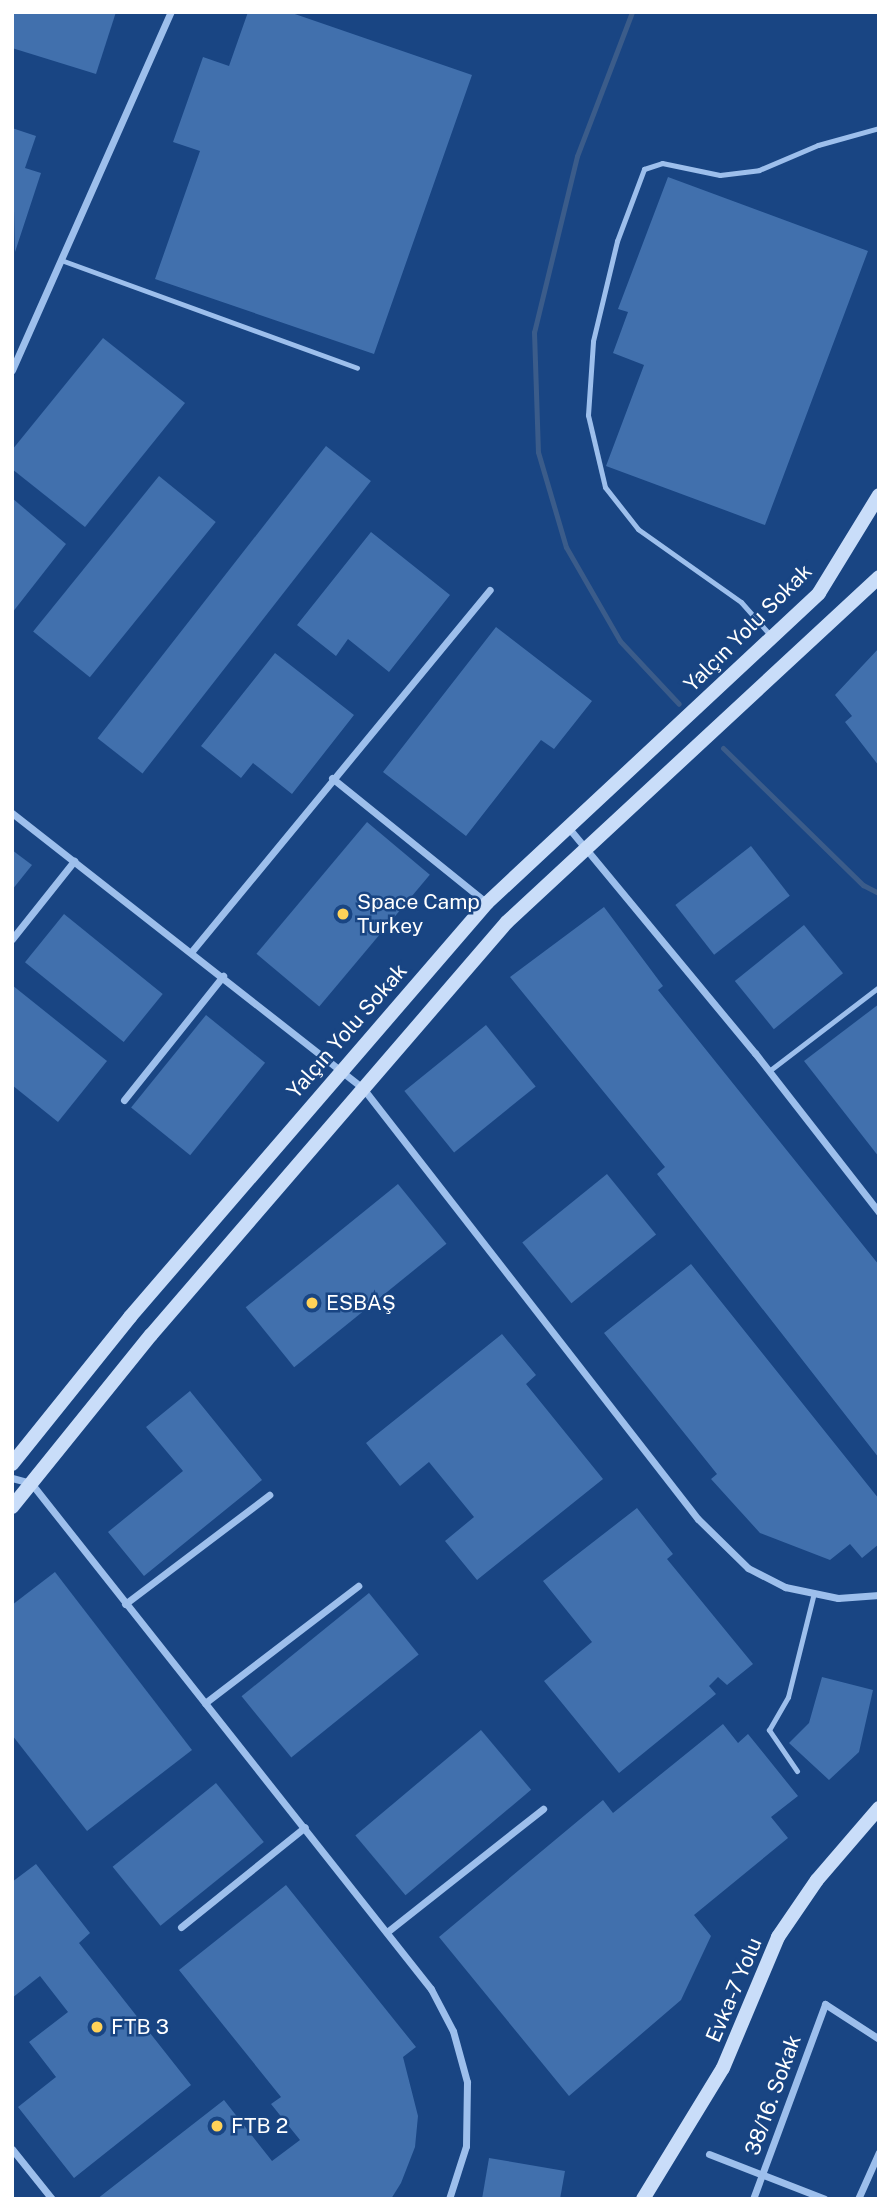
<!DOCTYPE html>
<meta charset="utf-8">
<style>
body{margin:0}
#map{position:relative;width:891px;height:2211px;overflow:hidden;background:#194583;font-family:"Public Sans",sans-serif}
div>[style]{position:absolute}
.stream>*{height:5px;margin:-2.5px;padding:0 2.5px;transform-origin:2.5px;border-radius:2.5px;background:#3b5c8a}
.building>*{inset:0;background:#4170ad;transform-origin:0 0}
.lane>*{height:5px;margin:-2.5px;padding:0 2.5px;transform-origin:2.5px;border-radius:2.5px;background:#9dbfec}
.street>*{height:7px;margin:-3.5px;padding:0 3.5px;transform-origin:3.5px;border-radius:3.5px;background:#9dbfec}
.secondary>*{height:14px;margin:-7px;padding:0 7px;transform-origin:7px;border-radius:7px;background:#c9ddf9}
.dots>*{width:19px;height:19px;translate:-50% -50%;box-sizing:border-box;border:4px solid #194583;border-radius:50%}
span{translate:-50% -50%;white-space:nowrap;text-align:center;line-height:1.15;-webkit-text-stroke:5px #194583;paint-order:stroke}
.street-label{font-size:21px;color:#fff}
.poi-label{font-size:21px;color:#fff}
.left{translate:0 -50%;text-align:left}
.frame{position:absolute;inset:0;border:14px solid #fff;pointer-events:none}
</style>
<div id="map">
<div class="stream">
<i style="left:632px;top:12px;width:154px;rotate:110.9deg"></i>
<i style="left:577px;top:156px;width:181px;rotate:103.7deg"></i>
<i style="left:534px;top:332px;width:120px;rotate:88.1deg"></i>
<i style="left:538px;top:452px;width:99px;rotate:73.6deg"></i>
<i style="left:566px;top:547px;width:108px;rotate:60.1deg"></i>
<i style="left:620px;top:641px;width:86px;rotate:46.9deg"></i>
<i style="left:723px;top:748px;width:196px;rotate:44.4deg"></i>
<i style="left:863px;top:885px;width:18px;rotate:27deg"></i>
</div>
<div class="building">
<i style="clip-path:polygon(12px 12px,116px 12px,96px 74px,12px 48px)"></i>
<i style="clip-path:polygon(248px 12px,289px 12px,472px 75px,374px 354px,155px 279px,200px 151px,173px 142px,203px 57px,229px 66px)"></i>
<i style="clip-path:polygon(12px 128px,36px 136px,25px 168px,41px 173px,15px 252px)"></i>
<i style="clip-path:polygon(668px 177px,868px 251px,765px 525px,606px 466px,644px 365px,613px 353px,628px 312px,618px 309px)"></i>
<i style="clip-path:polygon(103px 338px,185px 403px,85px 527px,12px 469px,12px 450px)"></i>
<i style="left:326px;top:446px;width:57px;height:371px;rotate:38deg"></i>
<i style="left:159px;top:476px;width:73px;height:200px;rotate:39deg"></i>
<i style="clip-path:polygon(12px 498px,66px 544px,12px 613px)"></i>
<i style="clip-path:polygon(371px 532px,450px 595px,389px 672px,348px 639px,336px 656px,297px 625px)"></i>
<i style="clip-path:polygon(496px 627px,592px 701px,554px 749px,541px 740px,466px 836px,383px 772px)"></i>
<i style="clip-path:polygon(879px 648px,879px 766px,845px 722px,852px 716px,835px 695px)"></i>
<i style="clip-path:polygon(275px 653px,354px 715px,292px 794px,253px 763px,241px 778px,201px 746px)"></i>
<i style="left:367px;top:822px;width:82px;height:172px;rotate:40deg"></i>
<i style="left:751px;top:846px;width:63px;height:96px;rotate:52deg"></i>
<i style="clip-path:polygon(12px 850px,32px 865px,12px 890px)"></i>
<i style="clip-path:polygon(604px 907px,663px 986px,658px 990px,879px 1265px,879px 1458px,657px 1174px,665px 1167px,510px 977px)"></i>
<i style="left:64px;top:914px;width:127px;height:62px;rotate:39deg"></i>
<i style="left:804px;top:925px;width:62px;height:89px;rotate:51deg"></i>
<i style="clip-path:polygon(12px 985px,107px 1061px,58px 1122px,12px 1085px)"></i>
<i style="clip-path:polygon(879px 1004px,879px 1157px,804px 1061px)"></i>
<i style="left:206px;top:1015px;width:76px;height:119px;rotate:39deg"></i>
<i style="left:486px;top:1025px;width:79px;height:105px;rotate:51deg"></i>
<i style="left:607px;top:1174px;width:78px;height:109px;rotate:51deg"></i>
<i style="left:398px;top:1184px;width:77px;height:196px;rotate:51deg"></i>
<i style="clip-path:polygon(691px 1264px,879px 1499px,879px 1544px,862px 1558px,850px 1544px,830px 1560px,760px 1533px,711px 1479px,717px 1474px,604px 1333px)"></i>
<i style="clip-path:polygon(502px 1334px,536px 1375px,526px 1384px,603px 1479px,477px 1580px,445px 1541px,474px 1517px,429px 1462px,400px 1486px,366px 1443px)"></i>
<i style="clip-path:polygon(190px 1391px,262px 1480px,144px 1576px,108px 1532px,183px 1471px,146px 1427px)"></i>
<i style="clip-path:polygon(637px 1508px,673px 1554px,667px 1559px,753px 1664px,727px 1685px,718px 1677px,709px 1686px,716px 1694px,619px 1773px,544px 1681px,592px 1642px,543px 1581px)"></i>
<i style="clip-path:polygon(55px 1572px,192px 1750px,87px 1831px,12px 1735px,12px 1605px)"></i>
<i style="left:369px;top:1593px;width:79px;height:164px;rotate:51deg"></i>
<i style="clip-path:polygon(822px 1677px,873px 1690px,859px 1752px,829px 1780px,789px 1743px,809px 1723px)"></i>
<i style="clip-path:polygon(723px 1724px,738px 1743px,748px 1734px,798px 1796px,771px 1817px,788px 1838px,694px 1915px,711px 1936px,681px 2000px,569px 2096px,439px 1937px,603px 1800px,613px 1813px)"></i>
<i style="left:481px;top:1730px;width:78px;height:164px;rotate:50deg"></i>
<i style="left:216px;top:1783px;width:76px;height:133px;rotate:51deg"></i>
<i style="clip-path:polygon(36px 1864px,90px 1933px,79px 1943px,191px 2085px,74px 2178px,18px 2107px,56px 2077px,29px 2042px,68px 2012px,40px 1976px,12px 1998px,12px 1882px)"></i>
<i style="clip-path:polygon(286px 1885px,416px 2047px,403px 2057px,418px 2116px,415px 2147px,401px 2183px,391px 2199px,97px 2199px,224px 2100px,272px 2161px,300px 2140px,271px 2104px,281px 2097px,179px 1970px)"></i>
<i style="clip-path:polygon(489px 2158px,565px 2171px,560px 2199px,482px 2199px)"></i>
</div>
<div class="lane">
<i style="left:61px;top:260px;width:315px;rotate:20deg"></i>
<i style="left:771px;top:636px;width:45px;rotate:-131.4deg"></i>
<i style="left:741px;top:602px;width:126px;rotate:-144.7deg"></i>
<i style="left:638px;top:529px;width:53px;rotate:-128.2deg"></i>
<i style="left:605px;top:487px;width:74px;rotate:-103.3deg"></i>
<i style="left:588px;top:415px;width:74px;rotate:-86.1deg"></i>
<i style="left:593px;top:341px;width:103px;rotate:-76.5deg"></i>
<i style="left:617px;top:241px;width:77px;rotate:-69.4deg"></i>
<i style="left:644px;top:169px;width:19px;rotate:-18deg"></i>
<i style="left:662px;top:163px;width:59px;rotate:11.7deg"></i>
<i style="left:720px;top:175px;width:39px;rotate:-7deg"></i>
<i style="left:759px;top:170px;width:64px;rotate:-23deg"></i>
<i style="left:818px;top:145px;width:63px;rotate:-15.6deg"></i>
<i style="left:769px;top:1071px;width:138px;rotate:-37.4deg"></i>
<i style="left:797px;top:1771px;width:50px;rotate:-124.3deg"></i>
<i style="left:769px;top:1730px;width:38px;rotate:-60deg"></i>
<i style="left:788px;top:1697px;width:107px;rotate:-76deg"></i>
</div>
<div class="street">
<i style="left:12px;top:370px;width:392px;rotate:-66.1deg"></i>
<i style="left:332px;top:778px;width:199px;rotate:38.9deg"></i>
<i style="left:12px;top:813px;width:444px;rotate:38.1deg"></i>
<i style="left:362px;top:1087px;width:547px;rotate:52.13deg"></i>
<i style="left:698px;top:1519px;width:70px;rotate:44.4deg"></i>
<i style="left:748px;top:1568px;width:42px;rotate:27.2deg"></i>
<i style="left:785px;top:1587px;width:54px;rotate:11.7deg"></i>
<i style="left:838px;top:1598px;width:41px;rotate:-4.2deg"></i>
<i style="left:567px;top:826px;width:295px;rotate:50.4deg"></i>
<i style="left:755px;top:1053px;width:202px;rotate:52.1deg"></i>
<i style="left:12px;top:939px;width:100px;rotate:-51.5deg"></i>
<i style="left:192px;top:951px;width:468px;rotate:-50.5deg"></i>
<i style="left:124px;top:1100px;width:159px;rotate:-51.4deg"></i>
<i style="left:12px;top:1478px;width:20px;rotate:15deg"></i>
<i style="left:31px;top:1483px;width:645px;rotate:51.67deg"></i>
<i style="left:431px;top:1989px;width:47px;rotate:62.4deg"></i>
<i style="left:453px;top:2031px;width:53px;rotate:74.6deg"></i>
<i style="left:467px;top:2082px;width:64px;rotate:90.9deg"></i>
<i style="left:466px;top:2146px;width:56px;rotate:107.8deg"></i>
<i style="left:125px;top:1604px;width:181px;rotate:-37.1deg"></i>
<i style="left:205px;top:1703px;width:193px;rotate:-37.4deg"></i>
<i style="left:181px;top:1927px;width:159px;rotate:-38.9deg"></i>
<i style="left:387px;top:1932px;width:199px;rotate:-38.3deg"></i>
<i style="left:12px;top:2149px;width:64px;rotate:51.3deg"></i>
<i style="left:709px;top:2154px;width:124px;rotate:21.2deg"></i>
<i style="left:753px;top:2199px;width:208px;rotate:-69.7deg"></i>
<i style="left:825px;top:2004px;width:64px;rotate:32.9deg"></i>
<i style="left:858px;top:2199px;width:51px;rotate:-65.9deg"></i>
</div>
<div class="secondary">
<i style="left:12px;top:1464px;width:189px;rotate:-51.2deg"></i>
<i style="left:130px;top:1317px;width:547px;rotate:-49.23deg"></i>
<i style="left:487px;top:903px;width:454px;rotate:-43deg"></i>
<i style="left:819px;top:593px;width:115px;rotate:-58.5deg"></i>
<i style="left:12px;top:1507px;width:221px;rotate:-51.1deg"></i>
<i style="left:151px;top:1335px;width:545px;rotate:-49.24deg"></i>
<i style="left:507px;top:922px;width:507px;rotate:-42.84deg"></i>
<i style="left:643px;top:2199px;width:153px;rotate:-58.6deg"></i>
<i style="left:723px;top:2068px;width:142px;rotate:-67.2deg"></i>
<i style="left:778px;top:1937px;width:69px;rotate:-55.6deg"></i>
<i style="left:817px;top:1880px;width:95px;rotate:-49.3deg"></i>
</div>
<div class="dots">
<i style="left:343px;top:914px;background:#ffd258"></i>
<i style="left:312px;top:1303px;background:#ffd258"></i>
<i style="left:97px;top:2027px;background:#ffd258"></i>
<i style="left:217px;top:2126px;background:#ffd258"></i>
</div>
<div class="street-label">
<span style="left:748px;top:628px;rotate:-45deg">Yalçın Yolu Sokak</span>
<span style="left:347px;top:1031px;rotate:-49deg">Yalçın Yolu Sokak</span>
<span style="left:734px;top:1990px;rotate:-67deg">Evka-7 Yolu</span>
<span style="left:773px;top:2095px;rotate:-70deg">38/16. Sokak</span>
</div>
<div class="poi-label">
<span class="left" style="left:357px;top:914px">Space Camp<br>Turkey</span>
<span class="left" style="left:326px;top:1303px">ESBAŞ</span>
<span class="left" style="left:111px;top:2027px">FTB 3</span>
<span class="left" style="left:231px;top:2126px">FTB 2</span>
</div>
<div class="frame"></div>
</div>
